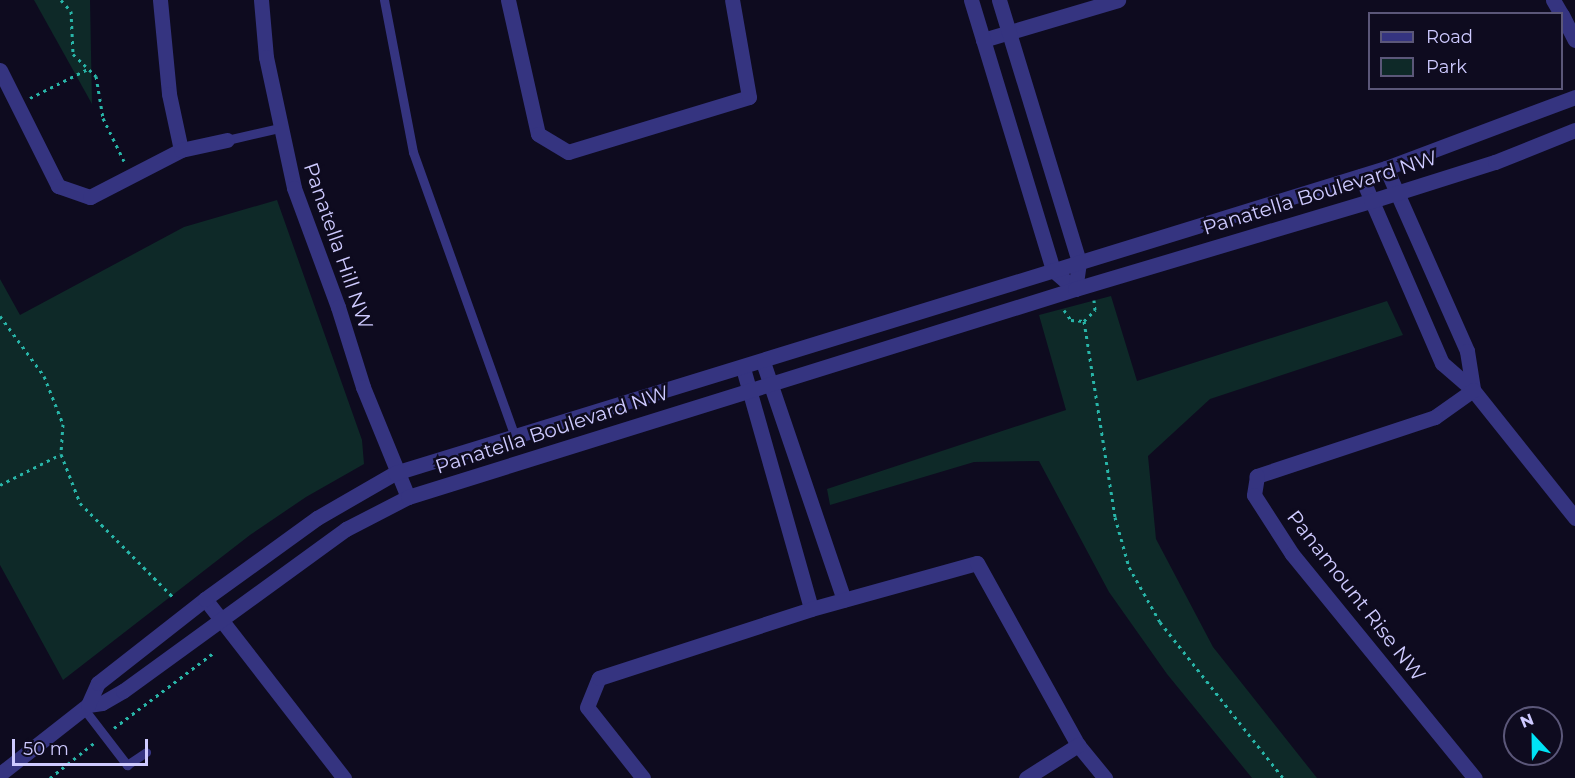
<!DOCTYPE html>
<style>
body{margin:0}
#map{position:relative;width:1575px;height:778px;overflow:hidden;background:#0e0b1f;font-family:Montserrat,sans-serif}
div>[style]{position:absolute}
.green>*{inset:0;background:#0e2928}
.path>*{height:3px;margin-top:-1.5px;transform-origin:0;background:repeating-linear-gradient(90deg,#28b5a8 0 3px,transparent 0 7.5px)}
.service>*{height:9px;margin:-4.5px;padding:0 4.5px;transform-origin:4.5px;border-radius:4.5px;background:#353480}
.minor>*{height:15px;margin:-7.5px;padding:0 7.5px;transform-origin:7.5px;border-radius:7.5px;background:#353480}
.tertiary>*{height:15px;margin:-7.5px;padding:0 7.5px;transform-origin:7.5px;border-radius:7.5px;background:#353480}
span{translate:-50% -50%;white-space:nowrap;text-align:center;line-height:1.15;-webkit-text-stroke:5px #0e0b1f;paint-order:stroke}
.street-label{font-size:20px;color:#cecaff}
.legend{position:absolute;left:1368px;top:12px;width:195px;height:78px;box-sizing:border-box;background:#0e0b1f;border:2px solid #5b5779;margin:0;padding:8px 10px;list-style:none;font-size:18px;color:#cecaff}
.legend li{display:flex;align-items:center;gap:12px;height:30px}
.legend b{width:30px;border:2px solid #5b5779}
.north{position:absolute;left:1503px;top:706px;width:60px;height:60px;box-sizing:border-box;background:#0e0b1f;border:2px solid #5b5779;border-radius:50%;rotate:338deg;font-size:16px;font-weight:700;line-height:24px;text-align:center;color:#cecaff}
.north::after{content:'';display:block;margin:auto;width:21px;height:27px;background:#00e3f5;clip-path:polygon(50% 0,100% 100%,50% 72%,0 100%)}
.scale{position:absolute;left:12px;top:739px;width:136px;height:27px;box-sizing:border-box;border:3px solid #cecaff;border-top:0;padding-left:8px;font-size:18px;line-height:21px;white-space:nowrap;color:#cecaff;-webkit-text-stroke:4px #0e0b1f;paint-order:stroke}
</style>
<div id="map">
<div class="green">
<i style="clip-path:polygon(34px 0,90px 0,92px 104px)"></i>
<i style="clip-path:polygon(277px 200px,362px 440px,364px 464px,306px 497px,250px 535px,63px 680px,0 565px,0 279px,20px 315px,184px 227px)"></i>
<i style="clip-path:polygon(1111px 296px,1137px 381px,1387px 301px,1403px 335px,1210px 399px,1148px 456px,1156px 539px,1213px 647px,1317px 778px,1252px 778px,1167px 674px,1109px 592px,1039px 461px,974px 462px,830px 505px,827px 489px,1066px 410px,1039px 315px)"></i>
</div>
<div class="path">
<i style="left:61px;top:0;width:15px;rotate:48deg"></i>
<i style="left:71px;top:11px;width:43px;rotate:87.3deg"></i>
<i style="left:73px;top:54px;width:32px;rotate:44deg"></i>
<i style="left:96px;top:76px;width:43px;rotate:80.5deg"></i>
<i style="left:103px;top:118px;width:48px;rotate:64deg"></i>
<i style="left:30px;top:98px;width:65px;rotate:-26.6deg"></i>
<i style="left:1064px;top:310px;width:12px;rotate:55deg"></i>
<i style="left:1071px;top:320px;width:13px;rotate:4deg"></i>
<i style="left:1084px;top:321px;width:16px;rotate:-45deg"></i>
<i style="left:1095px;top:310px;width:10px;rotate:-96deg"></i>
<i style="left:0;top:316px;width:74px;rotate:53.7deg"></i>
<i style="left:44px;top:376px;width:52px;rotate:68.4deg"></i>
<i style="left:63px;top:424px;width:30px;rotate:94deg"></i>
<i style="left:61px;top:454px;width:53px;rotate:68.8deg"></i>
<i style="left:80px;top:503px;width:132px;rotate:45.3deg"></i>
<i style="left:1084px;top:321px;width:198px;rotate:81deg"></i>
<i style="left:1115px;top:517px;width:52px;rotate:74.4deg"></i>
<i style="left:1129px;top:567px;width:63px;rotate:60.6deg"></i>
<i style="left:1160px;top:622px;width:199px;rotate:51.7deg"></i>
<i style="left:0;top:485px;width:68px;rotate:-26.9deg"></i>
<i style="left:114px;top:728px;width:124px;rotate:-37.1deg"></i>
<i style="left:50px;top:778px;width:56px;rotate:-38.5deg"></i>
</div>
<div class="service">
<i style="left:384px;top:0;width:155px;rotate:79.2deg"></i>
<i style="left:413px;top:152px;width:303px;rotate:70.3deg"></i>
<i style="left:227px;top:140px;width:53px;rotate:-13deg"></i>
<i style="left:84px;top:709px;width:71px;rotate:52.5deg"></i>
<i style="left:127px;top:765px;width:23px;rotate:-34deg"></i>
</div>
<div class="minor">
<i style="left:160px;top:0;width:94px;rotate:84.5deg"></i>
<i style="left:169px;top:94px;width:57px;rotate:77.9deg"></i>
<i style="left:261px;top:0;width:57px;rotate:85deg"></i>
<i style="left:266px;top:57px;width:134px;rotate:77.9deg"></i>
<i style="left:294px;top:188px;width:127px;rotate:69.7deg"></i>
<i style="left:338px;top:307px;width:84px;rotate:72.6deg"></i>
<i style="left:363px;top:387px;width:119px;rotate:67.8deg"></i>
<i style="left:508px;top:0;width:137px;rotate:77.4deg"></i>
<i style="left:538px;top:134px;width:35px;rotate:31deg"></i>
<i style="left:568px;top:152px;width:189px;rotate:-16.9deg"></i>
<i style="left:749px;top:97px;width:98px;rotate:-99.9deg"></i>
<i style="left:1553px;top:0;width:16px;rotate:60deg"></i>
<i style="left:1562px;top:15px;width:28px;rotate:63deg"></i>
<i style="left:983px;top:40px;width:141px;rotate:-16.5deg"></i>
<i style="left:0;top:70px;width:130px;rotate:63.4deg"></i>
<i style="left:58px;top:186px;width:34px;rotate:19deg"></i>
<i style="left:90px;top:197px;width:102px;rotate:-27.3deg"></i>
<i style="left:181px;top:150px;width:47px;rotate:-12.3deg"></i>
<i style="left:1386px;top:168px;width:200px;rotate:66.1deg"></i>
<i style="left:1467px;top:351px;width:39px;rotate:81deg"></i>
<i style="left:1361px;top:176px;width:204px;rotate:66.6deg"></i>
<i style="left:1442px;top:363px;width:41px;rotate:41.1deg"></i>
<i style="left:1473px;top:390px;width:164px;rotate:51.4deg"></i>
<i style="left:763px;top:362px;width:251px;rotate:71.2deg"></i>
<i style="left:743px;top:368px;width:250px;rotate:74.2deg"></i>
<i style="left:1473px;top:390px;width:47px;rotate:144.6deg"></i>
<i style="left:1435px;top:417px;width:188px;rotate:161.7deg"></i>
<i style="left:1257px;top:476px;width:19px;rotate:99deg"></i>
<i style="left:1254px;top:495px;width:70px;rotate:57.2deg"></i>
<i style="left:1292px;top:554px;width:289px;rotate:50.8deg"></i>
<i style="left:643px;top:778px;width:90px;rotate:-128.3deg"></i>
<i style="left:587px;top:707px;width:31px;rotate:-68deg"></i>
<i style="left:599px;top:678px;width:223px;rotate:-18deg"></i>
<i style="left:811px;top:609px;width:172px;rotate:-15.5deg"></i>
<i style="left:977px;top:563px;width:208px;rotate:61deg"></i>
<i style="left:1078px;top:745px;width:43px;rotate:50.7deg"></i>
<i style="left:1026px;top:778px;width:62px;rotate:-32.4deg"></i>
</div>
<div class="tertiary">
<i style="left:971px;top:0;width:282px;rotate:73.1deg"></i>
<i style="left:1053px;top:270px;width:29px;rotate:41deg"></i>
<i style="left:999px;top:0;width:274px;rotate:73deg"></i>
<i style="left:1079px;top:262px;width:27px;rotate:98deg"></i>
<i style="left:205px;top:599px;width:227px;rotate:52.2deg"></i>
<i style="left:88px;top:705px;width:14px;rotate:-8deg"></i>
<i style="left:102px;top:703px;width:24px;rotate:-30deg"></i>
<i style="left:123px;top:691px;width:276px;rotate:-36deg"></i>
<i style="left:346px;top:529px;width:70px;rotate:-27.3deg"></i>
<i style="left:408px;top:497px;width:699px;rotate:-17.32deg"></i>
<i style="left:1075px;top:289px;width:309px;rotate:-16.6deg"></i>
<i style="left:1371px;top:201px;width:130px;rotate:-17.5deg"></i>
<i style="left:1495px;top:162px;width:86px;rotate:-21.8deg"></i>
<i style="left:0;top:774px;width:112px;rotate:-38.1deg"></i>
<i style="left:88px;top:705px;width:24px;rotate:-66deg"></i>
<i style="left:98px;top:683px;width:136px;rotate:-38.1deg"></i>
<i style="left:205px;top:599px;width:138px;rotate:-35.9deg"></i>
<i style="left:317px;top:518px;width:90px;rotate:-30deg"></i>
<i style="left:395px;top:473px;width:1037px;rotate:-17.11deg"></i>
<i style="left:1386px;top:168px;width:202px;rotate:-20.6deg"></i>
</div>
<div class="street-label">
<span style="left:1320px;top:193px;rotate:-17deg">Panatella Boulevard NW</span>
<span style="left:338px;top:246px;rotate:71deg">Panatella Hill NW</span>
<span style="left:552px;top:430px;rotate:-18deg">Panatella Boulevard NW</span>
<span style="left:1356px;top:596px;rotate:52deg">Panamount Rise NW</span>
</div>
<ul class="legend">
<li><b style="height:8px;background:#353480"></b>Road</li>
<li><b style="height:16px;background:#0e2928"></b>Park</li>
</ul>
<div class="north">N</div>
<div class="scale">50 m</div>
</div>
